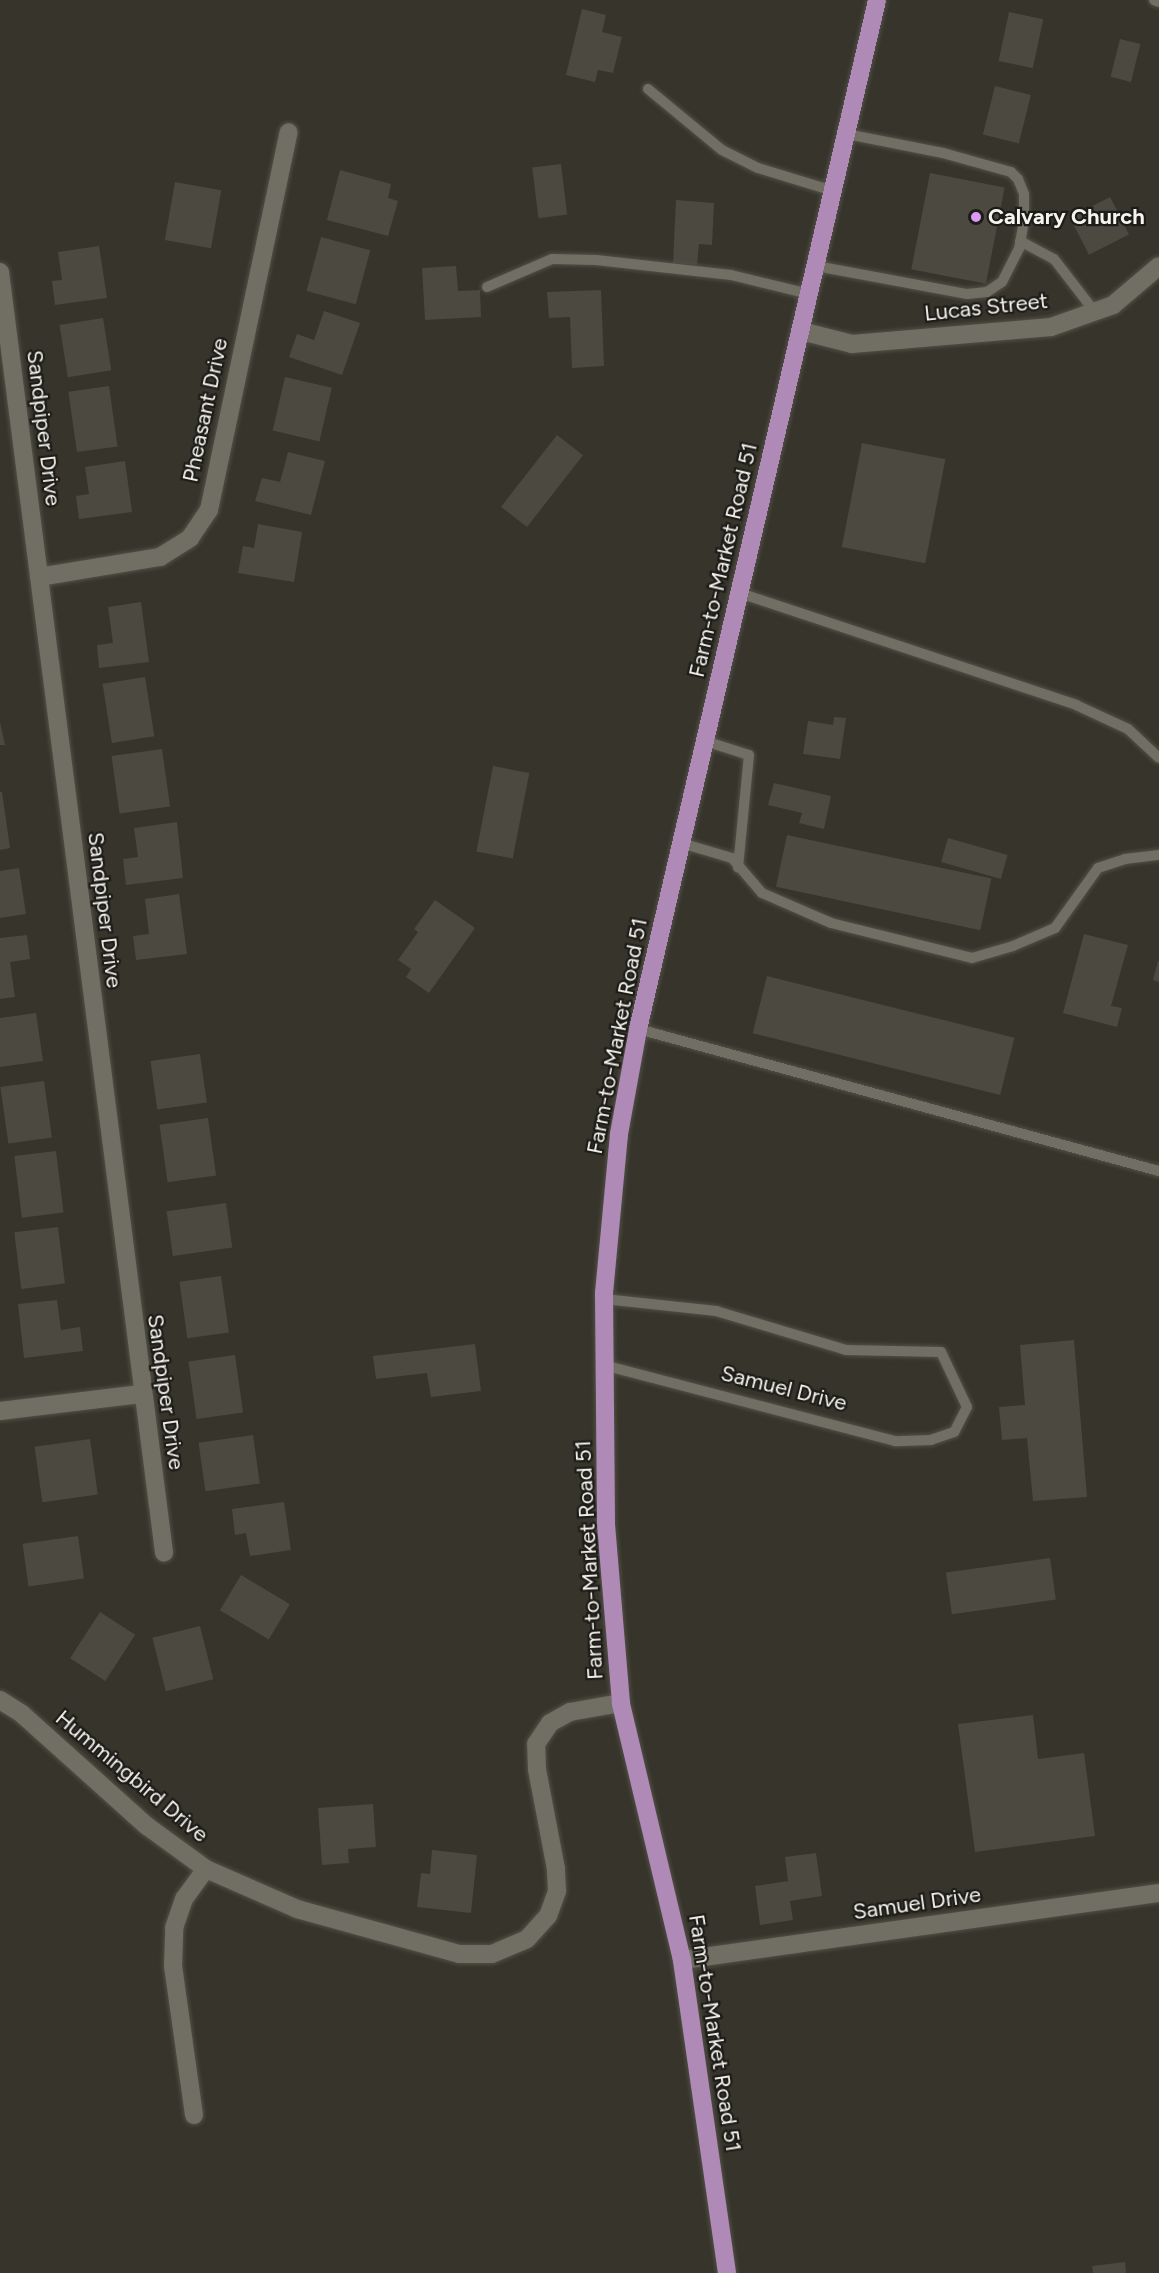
<!DOCTYPE html>
<style>
body{margin:0}
#map{position:relative;width:1159px;height:2273px;overflow:hidden;background:#37342b;font-family:Figtree,sans-serif}
div>[style]{position:absolute}
.building>*{inset:0;background:#4c4940;transform-origin:0 0}
.roads{filter:drop-shadow(0 0 2px #525048) drop-shadow(0 0 2px #525048)}
.lane>*{height:10px;margin:-5px;padding:0 5px;transform-origin:5px;border-radius:5px;background:#716e64}
.street>*{height:18px;margin:-9px;padding:0 9px;transform-origin:9px;border-radius:9px;background:#716e64}
.primary>*{height:18px;margin:-9px;padding:0 9px;transform-origin:9px;border-radius:9px;background:#b08ab7}
.dots>*{width:16px;height:16px;translate:-50% -50%;box-sizing:border-box;border:3px solid #1d1c18;border-radius:50%}
span{translate:-50% -50%;white-space:nowrap;text-align:center;line-height:1.15;-webkit-text-stroke:4.5px #1d1c18;paint-order:stroke}
.poi-label{font-size:22px;color:#f5f4ee;font-weight:700}
.left{translate:0 -50%;text-align:left}
.street-label{font-size:22px;color:#f5f4ee}
</style>
<div id="map">
<div class="building">
<i style="clip-path:polygon(582px 9px,606px 15px,602px 32px,622px 37px,613px 73px,598px 70px,595px 82px,566px 75px)"></i>
<i style="left:1009px;top:12px;width:35px;height:50px;rotate:12deg"></i>
<i style="left:1120px;top:39px;width:21px;height:39px;rotate:14deg"></i>
<i style="left:995px;top:86px;width:37px;height:50px;rotate:14deg"></i>
<i style="left:561px;top:164px;width:51px;height:29px;rotate:83deg"></i>
<i style="clip-path:polygon(340px 170px,391px 184px,388px 198px,398px 201px,388px 236px,327px 220px)"></i>
<i style="left:930px;top:173px;width:76px;height:98px;rotate:11deg"></i>
<i style="left:175px;top:182px;width:47px;height:59px;rotate:10deg"></i>
<i style="left:1110px;top:197px;width:42px;height:45px;rotate:63deg"></i>
<i style="clip-path:polygon(676px 200px,714px 203px,712px 245px,699px 244px,697px 265px,673px 263px)"></i>
<i style="left:321px;top:237px;width:51px;height:56px;rotate:15deg"></i>
<i style="clip-path:polygon(99px 246px,107px 298px,55px 305px,52px 281px,62px 280px,58px 252px)"></i>
<i style="clip-path:polygon(456px 266px,458px 291px,480px 290px,481px 317px,425px 320px,422px 268px)"></i>
<i style="clip-path:polygon(601px 290px,604px 366px,572px 368px,570px 317px,549px 318px,547px 292px)"></i>
<i style="clip-path:polygon(324px 311px,360px 323px,342px 375px,289px 357px,297px 334px,314px 340px)"></i>
<i style="left:103px;top:318px;width:53px;height:44px;rotate:81deg"></i>
<i style="left:285px;top:377px;width:48px;height:55px;rotate:13deg"></i>
<i style="left:109px;top:386px;width:61px;height:41px;rotate:82deg"></i>
<i style="left:557px;top:435px;width:33px;height:91px;rotate:38deg"></i>
<i style="left:862px;top:443px;width:85px;height:106px;rotate:11deg"></i>
<i style="clip-path:polygon(288px 452px,325px 461px,311px 515px,255px 501px,262px 478px,280px 482px)"></i>
<i style="clip-path:polygon(125px 461px,132px 512px,79px 519px,76px 496px,89px 494px,85px 467px)"></i>
<i style="clip-path:polygon(258px 524px,302px 532px,294px 582px,238px 573px,243px 546px,254px 548px)"></i>
<i style="clip-path:polygon(141px 602px,149px 662px,99px 668px,97px 645px,113px 643px,108px 607px)"></i>
<i style="left:145px;top:677px;width:60px;height:43px;rotate:81deg"></i>
<i style="clip-path:polygon(834px 717px,846px 718px,840px 759px,803px 754px,808px 721px,833px 725px)"></i>
<i style="clip-path:polygon(0 722px,5px 745px,0 745px)"></i>
<i style="left:162px;top:749px;width:58px;height:51px;rotate:82deg"></i>
<i style="left:493px;top:766px;width:37px;height:87px;rotate:11deg"></i>
<i style="clip-path:polygon(774px 783px,831px 796px,824px 829px,799px 823px,802px 813px,768px 805px)"></i>
<i style="clip-path:polygon(0 792px,2px 792px,10px 848px,0 850px)"></i>
<i style="clip-path:polygon(177px 822px,183px 878px,126px 885px,123px 859px,138px 857px,134px 828px)"></i>
<i style="left:787px;top:835px;width:209px;height:53px;rotate:12deg"></i>
<i style="left:948px;top:838px;width:62px;height:25px;rotate:16deg"></i>
<i style="clip-path:polygon(19px 868px,26px 914px,0 918px,0 871px)"></i>
<i style="clip-path:polygon(179px 894px,187px 954px,136px 960px,133px 936px,149px 934px,145px 899px)"></i>
<i style="clip-path:polygon(435px 900px,475px 928px,429px 993px,406px 977px,411px 969px,398px 960px,418px 932px,414px 929px)"></i>
<i style="clip-path:polygon(1084px 934px,1128px 945px,1111px 1006px,1122px 1008px,1117px 1027px,1063px 1013px)"></i>
<i style="clip-path:polygon(27px 935px,30px 959px,10px 962px,15px 997px,0 999px,0 938px)"></i>
<i style="clip-path:polygon(1158px 961px,1159px 961px,1159px 982px,1153px 980px)"></i>
<i style="left:767px;top:976px;width:255px;height:59px;rotate:14deg"></i>
<i style="clip-path:polygon(36px 1013px,43px 1061px,0 1067px,0 1018px)"></i>
<i style="left:200px;top:1054px;width:49px;height:50px;rotate:82deg"></i>
<i style="left:44px;top:1081px;width:57px;height:44px;rotate:82deg"></i>
<i style="left:208px;top:1118px;width:58px;height:49px;rotate:82deg"></i>
<i style="left:56px;top:1151px;width:62px;height:42px;rotate:83deg"></i>
<i style="left:226px;top:1203px;width:45px;height:60px;rotate:82deg"></i>
<i style="left:58px;top:1227px;width:57px;height:44px;rotate:83deg"></i>
<i style="left:221px;top:1276px;width:57px;height:42px;rotate:82deg"></i>
<i style="clip-path:polygon(57px 1300px,61px 1330px,80px 1327px,83px 1351px,24px 1358px,18px 1304px)"></i>
<i style="clip-path:polygon(1074px 1340px,1087px 1497px,1033px 1501px,1027px 1438px,1002px 1440px,999px 1407px,1025px 1405px,1020px 1345px)"></i>
<i style="clip-path:polygon(475px 1344px,481px 1391px,431px 1397px,427px 1373px,376px 1379px,373px 1356px)"></i>
<i style="left:235px;top:1355px;width:58px;height:47px;rotate:82deg"></i>
<i style="left:253px;top:1435px;width:49px;height:55px;rotate:82deg"></i>
<i style="left:90px;top:1439px;width:56px;height:56px;rotate:82deg"></i>
<i style="clip-path:polygon(284px 1502px,291px 1550px,250px 1556px,246px 1533px,235px 1535px,232px 1509px)"></i>
<i style="left:78px;top:1536px;width:43px;height:56px;rotate:82deg"></i>
<i style="left:1050px;top:1558px;width:42px;height:105px;rotate:82deg"></i>
<i style="left:241px;top:1575px;width:57px;height:41px;rotate:31deg"></i>
<i style="left:100px;top:1612px;width:42px;height:55px;rotate:33deg"></i>
<i style="left:200px;top:1626px;width:55px;height:49px;rotate:76deg"></i>
<i style="clip-path:polygon(1033px 1715px,1038px 1759px,1084px 1753px,1095px 1836px,975px 1852px,958px 1724px)"></i>
<i style="clip-path:polygon(373px 1804px,376px 1847px,348px 1849px,349px 1863px,322px 1865px,318px 1808px)"></i>
<i style="clip-path:polygon(432px 1850px,477px 1855px,471px 1913px,417px 1907px,421px 1873px,430px 1874px)"></i>
<i style="clip-path:polygon(816px 1853px,822px 1896px,790px 1901px,793px 1920px,760px 1925px,755px 1886px,788px 1881px,785px 1857px)"></i>
<i style="clip-path:polygon(1125px 2262px,1126px 2273px,1093px 2273px,1092px 2266px)"></i>
</div>
<div class="roads">
<div class="lane">
<i style="left:1154px;top:0;width:5px;rotate:22deg"></i>
<i style="left:648px;top:89px;width:96px;rotate:39.5deg"></i>
<i style="left:722px;top:150px;width:40px;rotate:26.6deg"></i>
<i style="left:758px;top:168px;width:78px;rotate:17deg"></i>
<i style="left:1020px;top:241px;width:38px;rotate:28deg"></i>
<i style="left:1054px;top:259px;width:67px;rotate:52.3deg"></i>
<i style="left:816px;top:266px;width:154px;rotate:10.5deg"></i>
<i style="left:967px;top:294px;width:20px;rotate:-6deg"></i>
<i style="left:987px;top:292px;width:18px;rotate:-34deg"></i>
<i style="left:1002px;top:282px;width:37px;rotate:-63deg"></i>
<i style="left:1019px;top:249px;width:27px;rotate:-80deg"></i>
<i style="left:1024px;top:222px;width:28px;rotate:-90deg"></i>
<i style="left:1024px;top:194px;width:16px;rotate:-112deg"></i>
<i style="left:1018px;top:179px;width:10px;rotate:-135deg"></i>
<i style="left:1011px;top:172px;width:71px;rotate:-164.4deg"></i>
<i style="left:943px;top:153px;width:99px;rotate:-168.9deg"></i>
<i style="left:487px;top:287px;width:71px;rotate:-23.3deg"></i>
<i style="left:552px;top:259px;width:44px;rotate:1.3deg"></i>
<i style="left:596px;top:260px;width:136px;rotate:6.3deg"></i>
<i style="left:731px;top:275px;width:80px;rotate:13.7deg"></i>
<i style="left:740px;top:593px;width:354px;rotate:18.4deg"></i>
<i style="left:1076px;top:705px;width:57px;rotate:24.8deg"></i>
<i style="left:1128px;top:729px;width:42px;rotate:43.1deg"></i>
<i style="left:705px;top:741px;width:46px;rotate:17.7deg"></i>
<i style="left:749px;top:755px;width:113px;rotate:95.6deg"></i>
<i style="left:681px;top:843px;width:53px;rotate:16.4deg"></i>
<i style="left:732px;top:858px;width:46px;rotate:49.4deg"></i>
<i style="left:762px;top:893px;width:75px;rotate:23.5deg"></i>
<i style="left:831px;top:923px;width:145px;rotate:13.9deg"></i>
<i style="left:972px;top:958px;width:43px;rotate:-16.3deg"></i>
<i style="left:1013px;top:946px;width:46px;rotate:-23.2deg"></i>
<i style="left:1055px;top:928px;width:74px;rotate:-54.4deg"></i>
<i style="left:1098px;top:868px;width:28px;rotate:-18deg"></i>
<i style="left:1125px;top:859px;width:34px;rotate:-7deg"></i>
<i style="left:638px;top:1029px;width:540px;rotate:15.25deg"></i>
<i style="left:604px;top:1299px;width:113px;rotate:6.1deg"></i>
<i style="left:716px;top:1311px;width:136px;rotate:16.7deg"></i>
<i style="left:846px;top:1350px;width:95px;rotate:1.2deg"></i>
<i style="left:941px;top:1352px;width:61px;rotate:64.7deg"></i>
<i style="left:967px;top:1407px;width:28px;rotate:117deg"></i>
<i style="left:954px;top:1432px;width:24px;rotate:161deg"></i>
<i style="left:931px;top:1440px;width:36px;rotate:178deg"></i>
<i style="left:895px;top:1441px;width:301px;rotate:-165.4deg"></i>
</div>
<div class="street">
<i style="left:0;top:272px;width:1291px;rotate:82.7deg"></i>
<i style="left:801px;top:331px;width:53px;rotate:14.3deg"></i>
<i style="left:852px;top:344px;width:200px;rotate:-4.9deg"></i>
<i style="left:1051px;top:327px;width:66px;rotate:-19.5deg"></i>
<i style="left:1113px;top:305px;width:60px;rotate:-40.3deg"></i>
<i style="left:39px;top:577px;width:123px;rotate:-9.4deg"></i>
<i style="left:160px;top:557px;width:36px;rotate:-32deg"></i>
<i style="left:190px;top:538px;width:34px;rotate:-56deg"></i>
<i style="left:209px;top:510px;width:386px;rotate:-78.1deg"></i>
<i style="left:0;top:1411px;width:142px;rotate:-6.9deg"></i>
<i style="left:0;top:1700px;width:26px;rotate:32deg"></i>
<i style="left:22px;top:1714px;width:168px;rotate:41.9deg"></i>
<i style="left:147px;top:1826px;width:73px;rotate:36.1deg"></i>
<i style="left:206px;top:1869px;width:99px;rotate:23.7deg"></i>
<i style="left:297px;top:1909px;width:168px;rotate:15.5deg"></i>
<i style="left:459px;top:1954px;width:33px"></i>
<i style="left:492px;top:1954px;width:38px;rotate:-23deg"></i>
<i style="left:527px;top:1939px;width:31px;rotate:-48deg"></i>
<i style="left:548px;top:1916px;width:27px;rotate:-70deg"></i>
<i style="left:557px;top:1891px;width:22px;rotate:-93deg"></i>
<i style="left:556px;top:1869px;width:102px;rotate:-100.8deg"></i>
<i style="left:537px;top:1769px;width:25px;rotate:-92deg"></i>
<i style="left:536px;top:1744px;width:25px;rotate:-56deg"></i>
<i style="left:550px;top:1723px;width:23px;rotate:-29deg"></i>
<i style="left:570px;top:1712px;width:52px;rotate:-10deg"></i>
<i style="left:682px;top:1960px;width:482px;rotate:-8deg"></i>
<i style="left:194px;top:2115px;width:150px;rotate:-98deg"></i>
<i style="left:173px;top:1966px;width:38px;rotate:-88deg"></i>
<i style="left:174px;top:1928px;width:31px;rotate:-71deg"></i>
<i style="left:184px;top:1899px;width:37px;rotate:-54deg"></i>
</div>
<div class="primary">
<i style="left:727px;top:2273px;width:316px;rotate:-98.2deg"></i>
<i style="left:682px;top:1960px;width:264px;rotate:-103.4deg"></i>
<i style="left:621px;top:1703px;width:181px;rotate:-94.8deg"></i>
<i style="left:606px;top:1523px;width:230px;rotate:-90.5deg"></i>
<i style="left:604px;top:1293px;width:160px;rotate:-84.6deg"></i>
<i style="left:619px;top:1134px;width:107px;rotate:-79.7deg"></i>
<i style="left:638px;top:1029px;width:1056px;rotate:-76.92deg"></i>
</div>
</div>
<div class="dots">
<i style="left:976px;top:217px;background:#dd99f3"></i>
</div>
<div class="poi-label">
<span class="left" style="left:988px;top:217px">Calvary Church</span>
</div>
<div class="street-label">
<span style="left:986px;top:307px;rotate:-6deg">Lucas Street</span>
<span style="left:205px;top:410px;rotate:-78deg">Pheasant Drive</span>
<span style="left:44px;top:428px;rotate:83deg">Sandpiper Drive</span>
<span style="left:723px;top:560px;rotate:-77deg">Farm-to-Market Road 51</span>
<span style="left:105px;top:910px;rotate:83deg">Sandpiper Drive</span>
<span style="left:617px;top:1036px;rotate:-79deg">Farm-to-Market Road 51</span>
<span style="left:784px;top:1388px;rotate:14deg">Samuel Drive</span>
<span style="left:166px;top:1392px;rotate:82deg">Sandpiper Drive</span>
<span style="left:589px;top:1560px;rotate:-93deg">Farm-to-Market Road 51</span>
<span style="left:132px;top:1776px;rotate:40deg">Hummingbird Drive</span>
<span style="left:917px;top:1903px;rotate:-8deg">Samuel Drive</span>
<span style="left:715px;top:2033px;rotate:81deg">Farm-to-Market Road 51</span>
</div>
</div>
